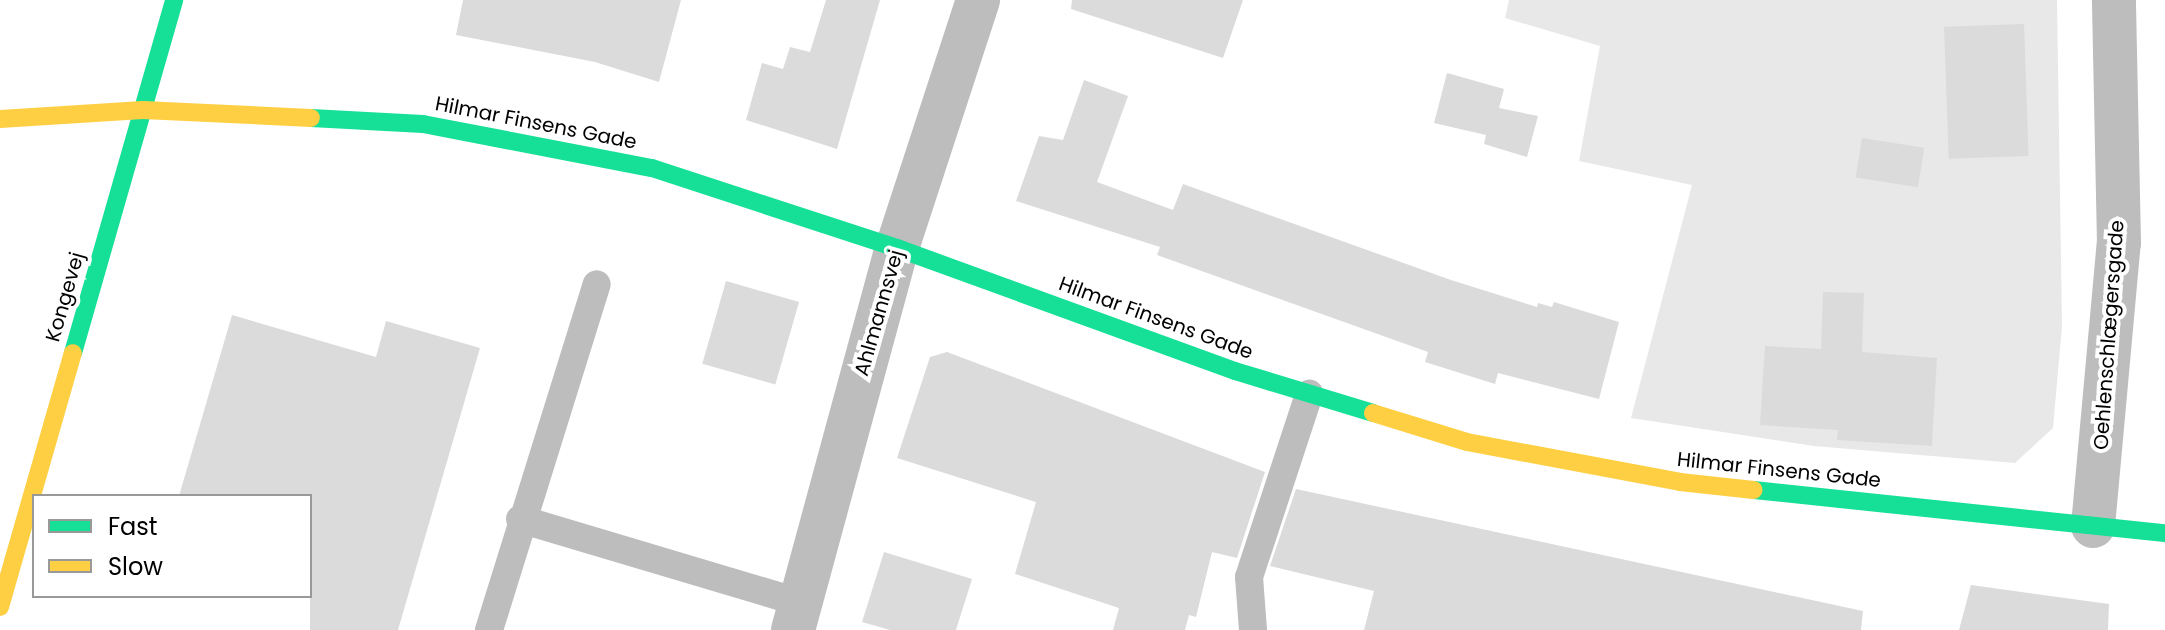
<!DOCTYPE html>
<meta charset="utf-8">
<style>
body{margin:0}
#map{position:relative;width:2165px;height:630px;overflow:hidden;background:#fff;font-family:Poppins,sans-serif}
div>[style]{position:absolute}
.green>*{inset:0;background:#e8e8e8}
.building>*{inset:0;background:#dbdbdb;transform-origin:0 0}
.lane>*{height:28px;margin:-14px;padding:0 14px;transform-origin:14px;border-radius:14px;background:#bdbdbd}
.street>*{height:44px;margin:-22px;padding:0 22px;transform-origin:22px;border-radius:22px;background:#bdbdbd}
.fast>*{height:18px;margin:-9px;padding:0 9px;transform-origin:9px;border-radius:9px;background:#16e098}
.slow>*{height:18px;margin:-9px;padding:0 9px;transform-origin:9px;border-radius:9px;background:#ffcf43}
span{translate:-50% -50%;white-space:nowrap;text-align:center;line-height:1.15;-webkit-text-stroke:8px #fff;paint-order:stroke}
.street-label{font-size:20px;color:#000}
.legend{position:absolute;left:32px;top:494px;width:280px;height:104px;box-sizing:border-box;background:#fff;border:2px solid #999;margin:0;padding:10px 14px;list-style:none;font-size:24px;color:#000}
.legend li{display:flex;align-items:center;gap:16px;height:40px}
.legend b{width:40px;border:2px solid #999}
</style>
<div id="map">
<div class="green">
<i style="clip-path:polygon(1509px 0,2057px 0,2062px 326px,2053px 428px,2015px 463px,1814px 446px,1631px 418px,1692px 185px,1579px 161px,1600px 46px,1505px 18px)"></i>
</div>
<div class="building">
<i style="clip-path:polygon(463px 0,681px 0,659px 82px,595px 62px,456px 35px)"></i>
<i style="clip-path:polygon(826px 0,880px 0,837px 149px,746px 120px,762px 63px,783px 69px,790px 47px,810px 52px)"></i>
<i style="clip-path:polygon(1072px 0,1243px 0,1223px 58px,1071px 9px)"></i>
<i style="left:2024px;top:24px;width:132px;height:80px;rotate:88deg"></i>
<i style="clip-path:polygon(1447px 73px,1504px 89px,1499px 108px,1538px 116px,1527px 157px,1484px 144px,1486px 135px,1434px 123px)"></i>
<i style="clip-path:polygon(1084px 80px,1128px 96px,1097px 182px,1173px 210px,1183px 184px,1451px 280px,1537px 307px,1538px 303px,1552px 307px,1554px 302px,1619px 322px,1599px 399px,1498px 373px,1495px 384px,1425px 362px,1428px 352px,1157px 255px,1160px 247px,1016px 201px,1039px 136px,1063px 140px)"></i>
<i style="left:1862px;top:138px;width:63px;height:40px;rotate:9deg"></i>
<i style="left:726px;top:281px;width:76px;height:86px;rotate:16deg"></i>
<i style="clip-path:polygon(1823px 292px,1864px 293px,1862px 352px,1937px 358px,1932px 446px,1837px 440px,1838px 430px,1760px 425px,1765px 346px,1821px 349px)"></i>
<i style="clip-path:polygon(232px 315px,376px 357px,386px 321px,480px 348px,398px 630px,310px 630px,310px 496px,179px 496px)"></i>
<i style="clip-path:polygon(947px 352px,1265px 472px,1237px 558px,1212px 552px,1196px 617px,1189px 615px,1185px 630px,1113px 630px,1119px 608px,1015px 574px,1036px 502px,897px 458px,930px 357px)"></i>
<i style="clip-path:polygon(1296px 489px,1863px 611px,1861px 630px,1364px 630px,1374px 591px,1270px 566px)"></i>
<i style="clip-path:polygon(884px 552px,972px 579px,956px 630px,890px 630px,862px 622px)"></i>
<i style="clip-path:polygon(1971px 585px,2109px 604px,2108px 630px,1959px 630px)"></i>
</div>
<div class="lane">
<i style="left:520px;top:519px;width:291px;rotate:16.6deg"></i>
<i style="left:489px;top:630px;width:362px;rotate:-72.7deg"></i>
<i style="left:1253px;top:630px;width:53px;rotate:-94.3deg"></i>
<i style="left:1249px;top:577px;width:193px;rotate:-71.8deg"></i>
</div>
<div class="street">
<i style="left:2093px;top:526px;width:284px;rotate:-84.8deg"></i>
<i style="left:2119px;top:243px;width:243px;rotate:-91.2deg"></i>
<i style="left:793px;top:630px;width:396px;rotate:-74.8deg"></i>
<i style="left:897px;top:248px;width:261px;rotate:-71.9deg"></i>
</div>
<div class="fast">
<i style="left:311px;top:118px;width:112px;rotate:3.1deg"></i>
<i style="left:423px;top:124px;width:233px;rotate:10.9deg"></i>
<i style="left:652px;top:168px;width:258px;rotate:18.1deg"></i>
<i style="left:897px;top:248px;width:360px;rotate:20deg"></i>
<i style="left:1235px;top:371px;width:144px;rotate:16.9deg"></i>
<i style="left:73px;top:353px;width:367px;rotate:-74deg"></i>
<i style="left:1754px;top:490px;width:413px;rotate:6deg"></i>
</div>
<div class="slow">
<i style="left:0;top:119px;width:143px;rotate:-3.6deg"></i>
<i style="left:143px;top:110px;width:168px;rotate:2.7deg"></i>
<i style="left:1373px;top:413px;width:98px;rotate:17.1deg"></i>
<i style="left:1467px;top:442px;width:217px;rotate:10.6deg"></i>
<i style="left:1680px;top:482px;width:74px;rotate:6.2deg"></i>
<i style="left:0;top:607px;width:264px;rotate:-74deg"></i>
</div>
<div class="street-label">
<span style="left:536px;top:123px;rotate:11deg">Hilmar Finsens Gade</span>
<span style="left:65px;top:297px;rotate:-74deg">Kongevej</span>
<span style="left:879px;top:313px;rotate:-74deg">Ahlmannsvej</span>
<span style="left:1156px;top:318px;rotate:20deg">Hilmar Finsens Gade</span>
<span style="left:2109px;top:335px;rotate:-86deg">Oehlenschlægersgade</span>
<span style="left:1779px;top:470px;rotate:6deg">Hilmar Finsens Gade</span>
</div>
<ul class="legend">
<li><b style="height:10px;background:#16e098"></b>Fast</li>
<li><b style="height:10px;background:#ffcf43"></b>Slow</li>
</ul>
</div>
